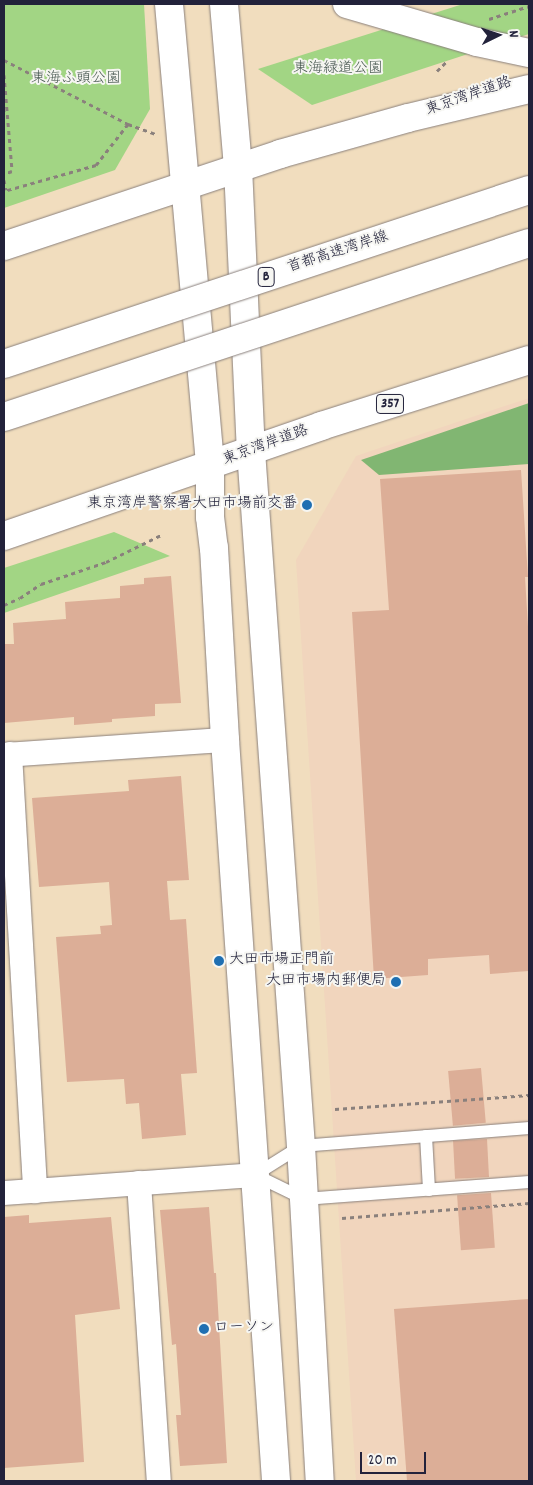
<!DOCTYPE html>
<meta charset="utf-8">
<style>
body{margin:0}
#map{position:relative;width:533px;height:1485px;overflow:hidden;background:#f1ddbe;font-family:Dekko,"Klee One",sans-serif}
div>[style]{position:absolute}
.built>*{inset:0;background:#f1d5bd}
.green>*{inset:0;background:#a2d584}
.forest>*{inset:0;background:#81b672}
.building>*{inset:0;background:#dcae97;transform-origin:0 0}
.path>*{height:3px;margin-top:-1.5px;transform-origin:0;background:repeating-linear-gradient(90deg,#8a807c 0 4px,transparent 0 8px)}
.roads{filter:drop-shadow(0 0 1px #8a807c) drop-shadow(0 0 1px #8a807c)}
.lane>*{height:12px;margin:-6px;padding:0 6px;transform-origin:6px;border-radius:6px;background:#fff}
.street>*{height:24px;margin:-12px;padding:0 12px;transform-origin:12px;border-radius:12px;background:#fff}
.secondary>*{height:28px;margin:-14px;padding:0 14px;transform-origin:14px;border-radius:14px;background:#fff}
.highway>*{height:28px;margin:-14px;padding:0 14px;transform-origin:14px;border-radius:14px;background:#fff}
.bridges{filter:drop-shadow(0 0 1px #8a807c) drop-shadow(0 0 1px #8a807c)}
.highway-bridge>*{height:28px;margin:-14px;padding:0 14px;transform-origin:14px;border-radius:14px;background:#fff}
.dots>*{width:14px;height:14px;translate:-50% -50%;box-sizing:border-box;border:2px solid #f6f6f2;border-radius:50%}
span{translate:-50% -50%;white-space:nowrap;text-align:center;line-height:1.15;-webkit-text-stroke:4px #f6f6f2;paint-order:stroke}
.shield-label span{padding:1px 4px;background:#f6f6f2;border:1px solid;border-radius:4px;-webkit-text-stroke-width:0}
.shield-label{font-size:14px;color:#22223b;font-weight:700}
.park-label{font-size:15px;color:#485851}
.street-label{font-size:15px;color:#22223b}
.poi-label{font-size:15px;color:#22223b}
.right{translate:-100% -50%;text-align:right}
.left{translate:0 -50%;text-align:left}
.frame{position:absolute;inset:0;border:5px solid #22223b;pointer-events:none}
.north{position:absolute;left:473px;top:10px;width:50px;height:50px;-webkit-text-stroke:4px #f6f6f2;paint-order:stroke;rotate:86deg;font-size:14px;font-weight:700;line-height:20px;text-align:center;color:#22223b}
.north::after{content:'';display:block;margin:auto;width:18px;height:22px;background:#22223b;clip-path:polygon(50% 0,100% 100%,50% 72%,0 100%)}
.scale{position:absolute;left:360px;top:1452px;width:66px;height:22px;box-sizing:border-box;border:2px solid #22223b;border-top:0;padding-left:6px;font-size:15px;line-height:18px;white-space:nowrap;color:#22223b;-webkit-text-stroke:4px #f6f6f2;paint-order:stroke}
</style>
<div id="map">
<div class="built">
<i style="clip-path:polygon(529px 398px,529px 1481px,356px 1481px,296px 560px,356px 456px)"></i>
</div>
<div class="green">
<i style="clip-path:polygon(4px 4px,144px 4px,150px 109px,115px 170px,4px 208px)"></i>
<i style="clip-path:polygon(463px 4px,529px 4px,529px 34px,312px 105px,258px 69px)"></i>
<i style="clip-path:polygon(114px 532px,170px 556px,4px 613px,4px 568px)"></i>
</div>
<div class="forest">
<i style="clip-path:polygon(529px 403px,529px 464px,379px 475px,361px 460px)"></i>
</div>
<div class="building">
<i style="clip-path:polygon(521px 470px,528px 577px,525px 577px,529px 643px,529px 971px,490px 974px,489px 955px,428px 959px,428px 975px,374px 979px,352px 612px,389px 610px,380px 479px)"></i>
<i style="clip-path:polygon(171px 576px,181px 703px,155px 704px,155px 716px,112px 719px,112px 722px,74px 725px,74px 717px,4px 723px,4px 644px,14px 644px,13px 623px,66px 619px,65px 602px,120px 598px,120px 586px,144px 584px,144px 578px)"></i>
<i style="clip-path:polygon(181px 776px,189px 880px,167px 881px,170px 920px,186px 919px,197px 1073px,181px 1074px,186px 1135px,142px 1139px,139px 1103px,126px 1104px,124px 1079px,67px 1082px,56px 937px,101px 934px,100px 926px,112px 925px,109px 882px,39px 887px,32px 798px,129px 791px,128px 780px)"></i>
<i style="left:481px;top:1068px;width:55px;height:33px;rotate:85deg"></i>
<i style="left:487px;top:1139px;width:38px;height:34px;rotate:87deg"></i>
<i style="left:491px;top:1193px;width:55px;height:34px;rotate:86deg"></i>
<i style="clip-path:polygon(209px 1207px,214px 1273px,216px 1273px,227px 1463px,180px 1466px,176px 1415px,181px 1415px,176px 1344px,172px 1345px,160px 1210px)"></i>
<i style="clip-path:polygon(29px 1215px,29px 1223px,111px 1217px,120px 1309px,75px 1315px,84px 1462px,4px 1468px,4px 1217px)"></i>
<i style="clip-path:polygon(529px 1299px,529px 1481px,407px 1481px,394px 1309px)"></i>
</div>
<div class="path">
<i style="left:489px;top:19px;width:42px;rotate:-18deg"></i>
<i style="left:4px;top:60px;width:140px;rotate:27.3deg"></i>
<i style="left:128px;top:124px;width:52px;rotate:128deg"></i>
<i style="left:96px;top:165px;width:96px;rotate:164.2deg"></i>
<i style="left:437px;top:71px;width:16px;rotate:-45deg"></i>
<i style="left:4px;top:75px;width:96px;rotate:85.2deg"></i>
<i style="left:12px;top:171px;width:9px;rotate:159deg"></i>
<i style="left:128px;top:124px;width:29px;rotate:20deg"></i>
<i style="left:4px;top:180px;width:10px;rotate:79deg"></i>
<i style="left:4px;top:605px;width:17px;rotate:-24deg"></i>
<i style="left:20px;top:598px;width:25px;rotate:-34deg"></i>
<i style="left:41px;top:584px;width:69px;rotate:-18.7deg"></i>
<i style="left:106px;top:562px;width:61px;rotate:-26.1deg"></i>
<i style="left:335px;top:1109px;width:195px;rotate:-4.1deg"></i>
<i style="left:342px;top:1218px;width:188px;rotate:-4.6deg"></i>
</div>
<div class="roads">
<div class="lane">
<i style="left:426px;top:1136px;width:54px;rotate:86.8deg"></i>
<i style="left:255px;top:1175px;width:54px;rotate:-32.2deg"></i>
<i style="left:301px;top:1146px;width:229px;rotate:-4.5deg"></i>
<i style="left:255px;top:1175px;width:55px;rotate:26.1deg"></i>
<i style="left:304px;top:1199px;width:226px;rotate:-4.3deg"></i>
</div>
<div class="street">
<i style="left:10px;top:754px;width:438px;rotate:86.7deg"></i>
<i style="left:4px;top:755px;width:222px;rotate:-3.9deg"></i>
<i style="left:139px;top:1183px;width:299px;rotate:86.2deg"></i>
<i style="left:4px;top:1193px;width:252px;rotate:-4.1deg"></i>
</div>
<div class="secondary">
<i style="left:169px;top:4px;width:464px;rotate:84.9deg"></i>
<i style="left:210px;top:466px;width:51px;rotate:90deg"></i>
<i style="left:210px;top:517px;width:31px;rotate:83deg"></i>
<i style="left:214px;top:548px;width:192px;rotate:86.7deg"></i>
<i style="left:225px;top:740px;width:743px;rotate:86.06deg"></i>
<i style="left:224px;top:4px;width:164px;rotate:85.1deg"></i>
<i style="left:238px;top:167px;width:284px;rotate:87.4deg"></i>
<i style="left:251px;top:451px;width:697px;rotate:85.89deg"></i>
<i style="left:301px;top:1146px;width:336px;rotate:86.8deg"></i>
</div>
<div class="highway">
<i style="left:4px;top:246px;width:291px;rotate:-18.4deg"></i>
<i style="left:280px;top:154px;width:133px;rotate:-15.7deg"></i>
<i style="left:408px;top:118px;width:124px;rotate:-13.5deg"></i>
<i style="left:4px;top:536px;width:336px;rotate:-19.1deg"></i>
<i style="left:321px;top:426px;width:218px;rotate:-17.6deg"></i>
</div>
</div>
<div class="bridges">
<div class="highway-bridge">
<i style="left:347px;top:4px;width:135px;rotate:16.3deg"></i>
<i style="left:477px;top:42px;width:53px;rotate:11.9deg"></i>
<i style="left:4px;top:364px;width:553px;rotate:-18.34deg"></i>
<i style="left:4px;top:417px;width:553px;rotate:-18.34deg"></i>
</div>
</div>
<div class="dots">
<i style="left:307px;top:505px;background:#1f6fb2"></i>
<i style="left:219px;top:961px;background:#1f6fb2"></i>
<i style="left:396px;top:982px;background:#1f6fb2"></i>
<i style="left:204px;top:1329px;background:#1f6fb2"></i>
</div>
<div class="shield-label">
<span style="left:266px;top:277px">B</span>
<span style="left:390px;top:404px">357</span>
</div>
<div class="park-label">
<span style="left:338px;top:70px">東海緑道公園</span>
<span style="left:76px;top:80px">東海ふ頭公園</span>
</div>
<div class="street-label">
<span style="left:469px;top:97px;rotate:-19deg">東京湾岸道路</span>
<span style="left:338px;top:253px;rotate:-18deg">首都高速湾岸線</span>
<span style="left:266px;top:446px;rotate:-20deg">東京湾岸道路</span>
</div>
<div class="poi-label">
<span class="right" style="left:297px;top:505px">東京湾岸警察署大田市場前交番</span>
<span class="left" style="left:229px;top:961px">大田市場正門前</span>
<span class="right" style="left:386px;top:982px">大田市場内郵便局</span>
<span class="left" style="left:214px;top:1329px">ローソン</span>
</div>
<div class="frame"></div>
<div class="north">N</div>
<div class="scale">20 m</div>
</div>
